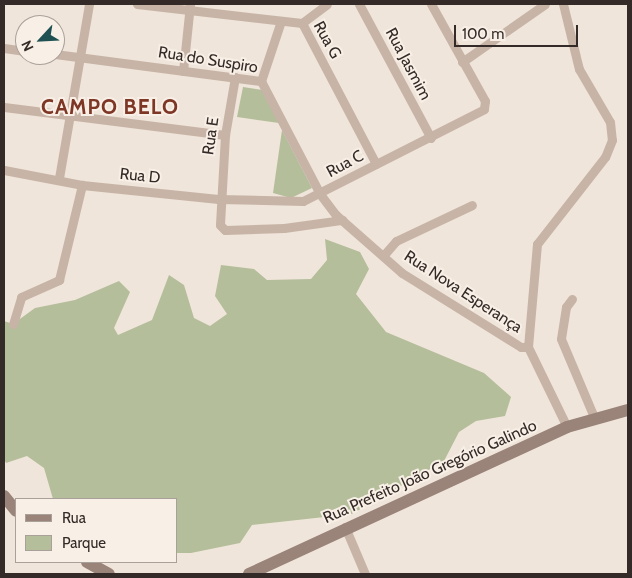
<!DOCTYPE html>
<meta charset="utf-8">
<style>
body{margin:0}
#map{position:relative;width:632px;height:578px;overflow:hidden;background:#f0e5da;font-family:Cabin,sans-serif}
div>[style]{position:absolute}
.green>*{inset:0;background:#b4be9b}
.street>*{height:9px;margin:-4.5px;padding:0 4.5px;transform-origin:4.5px;border-radius:4.5px;background:#c7b4a7}
.secondary>*{height:12px;margin:-6px;padding:0 6px;transform-origin:6px;border-radius:6px;background:#9a8379}
span{translate:-50% -50%;white-space:nowrap;text-align:center;line-height:1.15;-webkit-text-stroke:4px #f8efe6;paint-order:stroke}
.street-label{font-size:16px;color:#342a27}
.district-label{font-size:21px;color:#7e3625;font-weight:700;letter-spacing:1px}
.frame{position:absolute;inset:0;border:5px solid #342a27;pointer-events:none}
.legend{position:absolute;left:15px;top:498px;width:162px;height:65px;box-sizing:border-box;background:#f8efe6;border:1px solid #aaa09a;margin:0;padding:6px 9px;list-style:none;font-size:15px;color:#342a27}
.legend li{display:flex;align-items:center;gap:10px;height:25px}
.legend b{width:25px;border:1px solid #aaa09a}
.north{position:absolute;left:15px;top:15px;width:50px;height:50px;box-sizing:border-box;background:#f8efe6;border:1px solid #aaa09a;border-radius:50%;rotate:245deg;font-size:14px;font-weight:700;line-height:20px;text-align:center;color:#342a27}
.north::after{content:'';display:block;margin:auto;width:18px;height:22px;background:#1f5153;clip-path:polygon(50% 0,100% 100%,50% 72%,0 100%)}
.scale{position:absolute;left:454px;top:25px;width:124px;height:22px;box-sizing:border-box;border:2px solid #342a27;border-top:0;padding-left:6px;font-size:15px;line-height:18px;white-space:nowrap;color:#342a27;-webkit-text-stroke:4px #f8efe6;paint-order:stroke}
</style>
<div id="map">
<div class="green">
<i style="clip-path:polygon(243px 87px,263px 90px,279px 123px,237px 117px)"></i>
<i style="clip-path:polygon(282px 130px,312px 188px,291px 198px,273px 193px)"></i>
<i style="clip-path:polygon(325px 239px,360px 252px,369px 269px,356px 294px,386px 332px,484px 373px,511px 397px,505px 416px,476px 421px,459px 432px,444px 461px,352px 514px,252px 525px,240px 543px,191px 553px,176px 553px,176px 499px,53px 499px,44px 468px,27px 456px,6px 463px,4px 459px,4px 321px,13px 324px,35px 308px,75px 300px,119px 281px,130px 292px,114px 328px,118px 335px,152px 320px,169px 275px,184px 285px,194px 318px,210px 326px,227px 314px,215px 296px,221px 265px,254px 269px,267px 280px,311px 279px,327px 260px)"></i>
</div>
<div class="street">
<i style="left:137px;top:4px;width:166px;rotate:6.6deg"></i>
<i style="left:359px;top:4px;width:152px;rotate:61.8deg"></i>
<i style="left:563px;top:4px;width:67px;rotate:76.2deg"></i>
<i style="left:579px;top:69px;width:61px;rotate:59.7deg"></i>
<i style="left:610px;top:122px;width:18px;rotate:84deg"></i>
<i style="left:612px;top:140px;width:18px;rotate:112deg"></i>
<i style="left:605px;top:157px;width:110px;rotate:128deg"></i>
<i style="left:537px;top:244px;width:103px;rotate:95deg"></i>
<i style="left:528px;top:347px;width:89px;rotate:64deg"></i>
<i style="left:302px;top:23px;width:159px;rotate:62.3deg"></i>
<i style="left:302px;top:23px;width:31px;rotate:-37deg"></i>
<i style="left:4px;top:48px;width:21px;rotate:8deg"></i>
<i style="left:55px;top:54px;width:208px;rotate:7.5deg"></i>
<i style="left:462px;top:62px;width:101px;rotate:-34.9deg"></i>
<i style="left:183px;top:71px;width:67px;rotate:-84deg"></i>
<i style="left:235px;top:77px;width:59px;rotate:99.8deg"></i>
<i style="left:225px;top:135px;width:90px;rotate:93.2deg"></i>
<i style="left:220px;top:225px;width:7px;rotate:45deg"></i>
<i style="left:225px;top:230px;width:59px;rotate:-1.9deg"></i>
<i style="left:284px;top:228px;width:59px;rotate:-7.9deg"></i>
<i style="left:261px;top:81px;width:127px;rotate:62.4deg"></i>
<i style="left:320px;top:194px;width:26px;rotate:53deg"></i>
<i style="left:336px;top:215px;width:88px;rotate:41.3deg"></i>
<i style="left:402px;top:273px;width:140px;rotate:31.9deg"></i>
<i style="left:521px;top:347px;width:7px"></i>
<i style="left:261px;top:81px;width:63px;rotate:-71.6deg"></i>
<i style="left:4px;top:107px;width:223px;rotate:7.2deg"></i>
<i style="left:4px;top:170px;width:79px;rotate:10.9deg"></i>
<i style="left:82px;top:185px;width:137px;rotate:5.9deg"></i>
<i style="left:218px;top:199px;width:85px;rotate:1.3deg"></i>
<i style="left:303px;top:201px;width:203px;rotate:-26.9deg"></i>
<i style="left:484px;top:109px;width:8px;rotate:-83deg"></i>
<i style="left:485px;top:101px;width:111px;rotate:-119.1deg"></i>
<i style="left:59px;top:178px;width:177px;rotate:-80.2deg"></i>
<i style="left:383px;top:256px;width:20px;rotate:-49deg"></i>
<i style="left:396px;top:241px;width:84px;rotate:-25.3deg"></i>
<i style="left:572px;top:299px;width:10px;rotate:127deg"></i>
<i style="left:566px;top:307px;width:32px;rotate:99deg"></i>
<i style="left:561px;top:339px;width:85px;rotate:67.1deg"></i>
<i style="left:13px;top:324px;width:28px;rotate:-73deg"></i>
<i style="left:21px;top:297px;width:42px;rotate:-24.1deg"></i>
<i style="left:59px;top:280px;width:98px;rotate:-76.4deg"></i>
<i style="left:345px;top:527px;width:51px;rotate:66.9deg"></i>
</div>
<div class="secondary">
<i style="left:4px;top:496px;width:19px;rotate:51deg"></i>
<i style="left:87px;top:562px;width:25px;rotate:29deg"></i>
<i style="left:249px;top:574px;width:350px;rotate:-24.8deg"></i>
<i style="left:567px;top:427px;width:63px;rotate:-15.6deg"></i>
</div>
<div class="street-label">
<span style="left:327px;top:40px;rotate:61deg">Rua G</span>
<span style="left:208px;top:60px;rotate:9deg">Rua do Suspiro</span>
<span style="left:408px;top:64px;rotate:62deg">Rua Jasmim</span>
<span style="left:211px;top:136px;rotate:-82deg">Rua E</span>
<span style="left:345px;top:164px;rotate:-28deg">Rua C</span>
<span style="left:140px;top:176px;rotate:6deg">Rua D</span>
<span style="left:463px;top:292px;rotate:33deg">Rua Nova Esperança</span>
<span style="left:430px;top:472px;rotate:-24deg">Rua Prefeito João Gregório Galindo</span>
</div>
<div class="district-label">
<span style="left:110px;top:107px">CAMPO BELO</span>
</div>
<div class="frame"></div>
<ul class="legend">
<li><b style="height:6px;background:#9a8379"></b>Rua</li>
<li><b style="height:14px;background:#b4be9b"></b>Parque</li>
</ul>
<div class="north">N</div>
<div class="scale">100 m</div>
</div>
